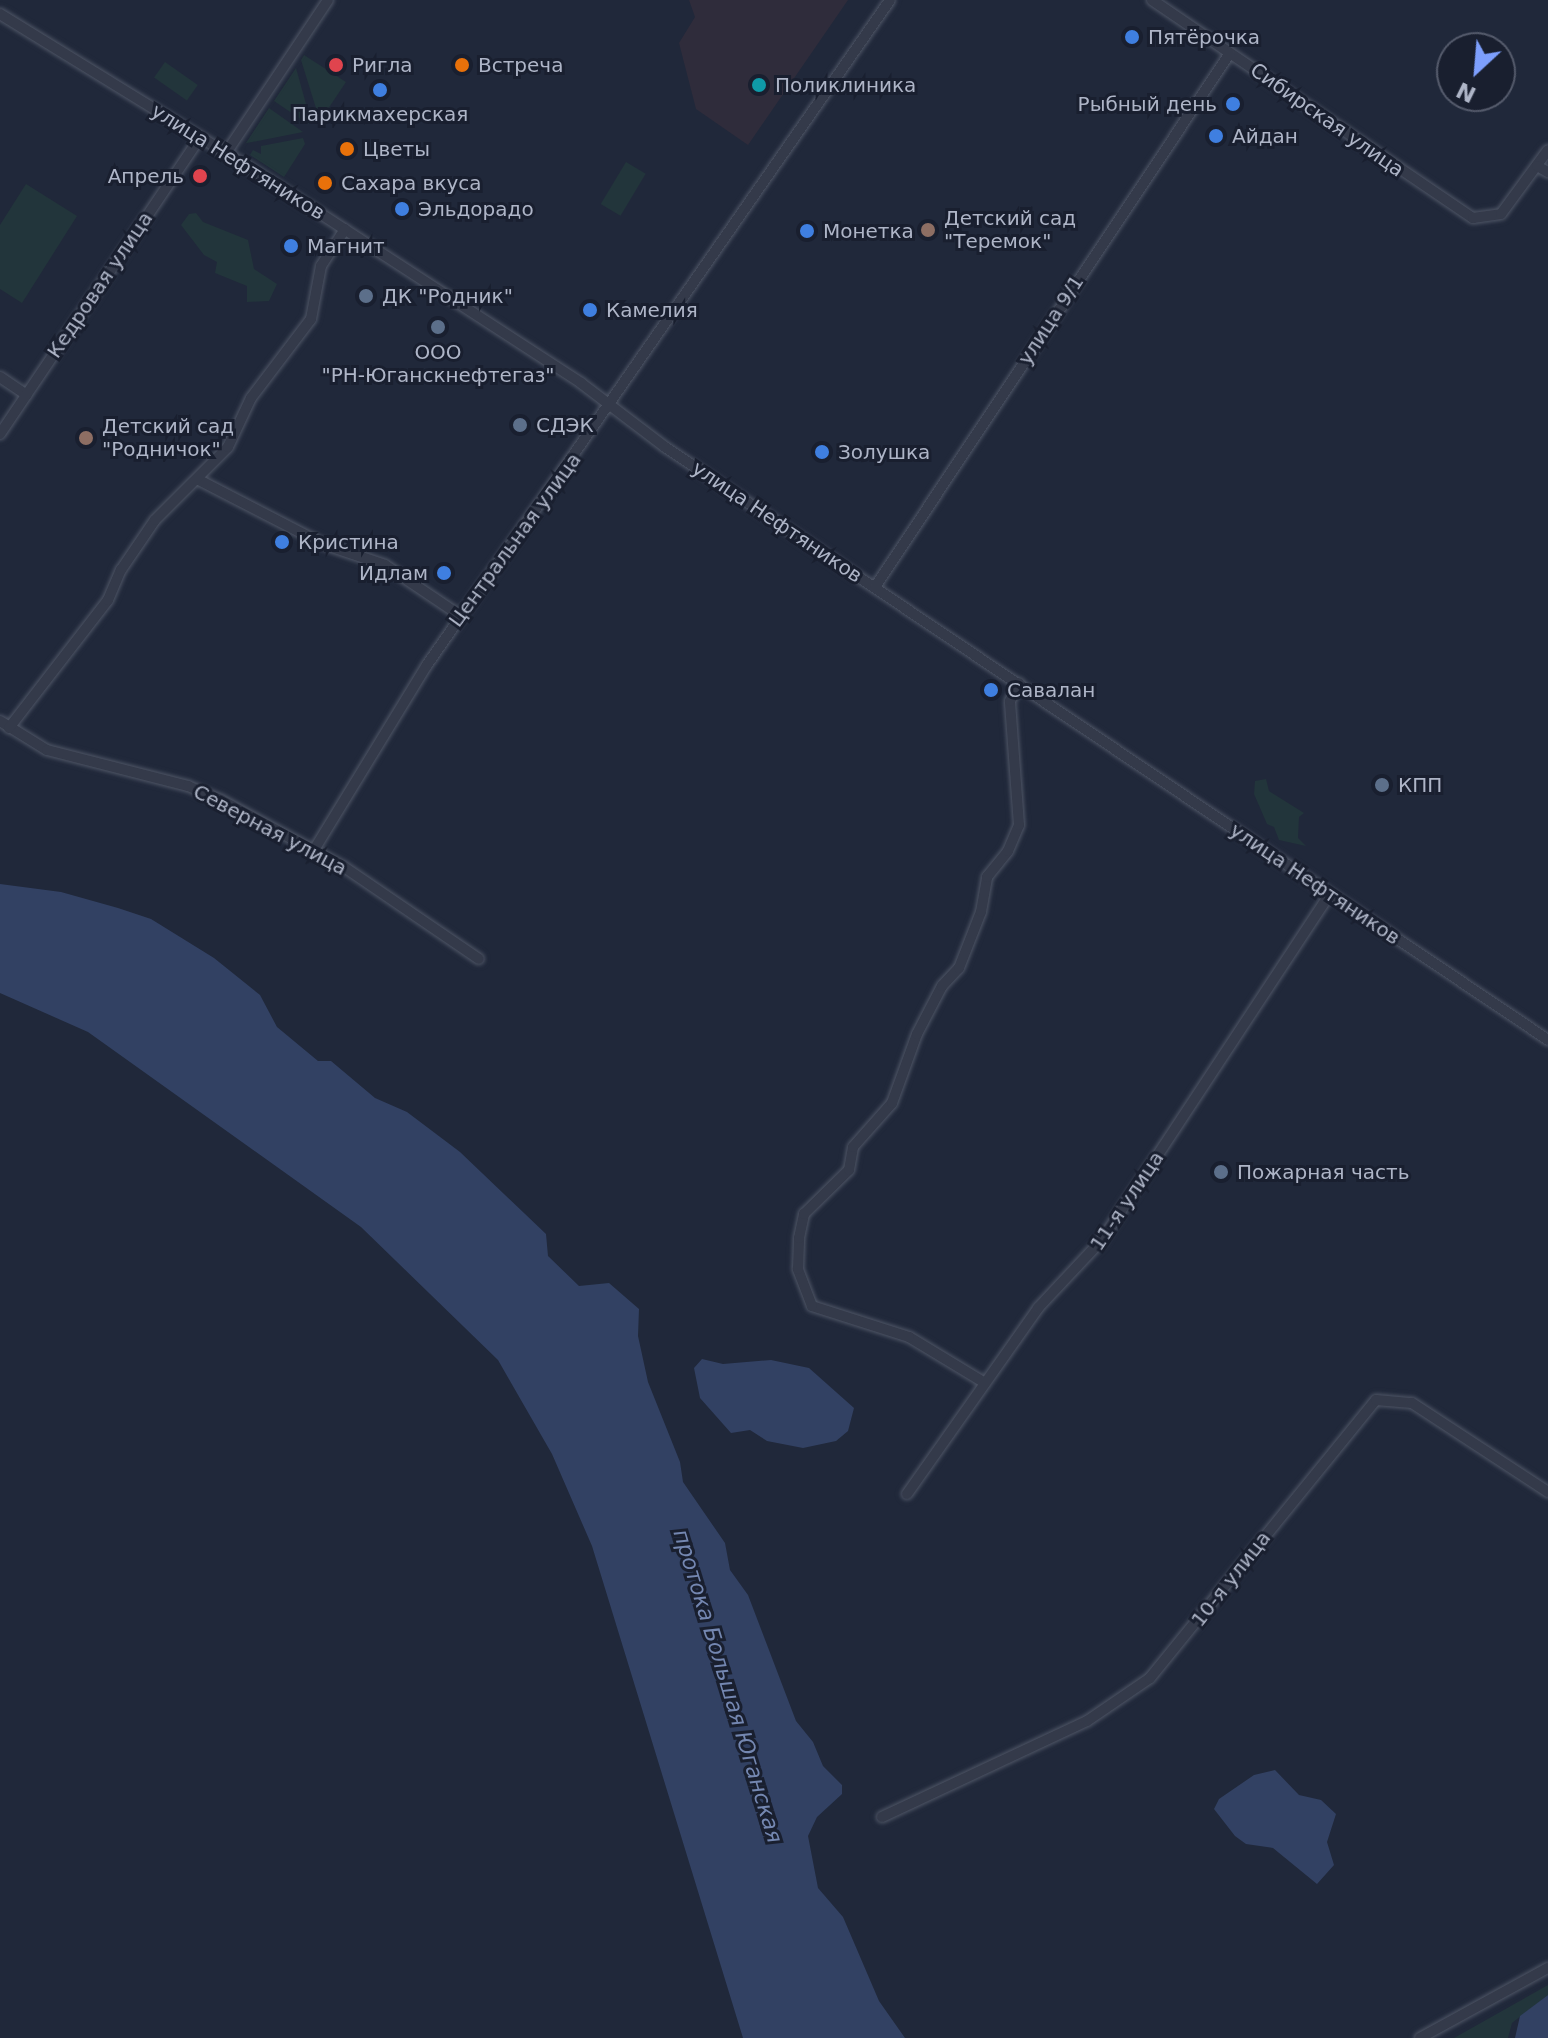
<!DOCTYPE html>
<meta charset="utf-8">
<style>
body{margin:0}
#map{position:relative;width:1548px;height:2038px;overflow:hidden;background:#20283a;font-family:"DejaVu Sans",sans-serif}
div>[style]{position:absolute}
.medical>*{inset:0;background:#2f2c3b}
.green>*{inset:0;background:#22353b;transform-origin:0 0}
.water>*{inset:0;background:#324163}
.roads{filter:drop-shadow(0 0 2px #4e5565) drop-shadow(0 0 2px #4e5565)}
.minor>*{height:10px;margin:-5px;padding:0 5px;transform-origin:5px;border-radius:5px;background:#343a4a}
.dots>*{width:22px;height:22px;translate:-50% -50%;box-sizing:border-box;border:4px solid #191f2f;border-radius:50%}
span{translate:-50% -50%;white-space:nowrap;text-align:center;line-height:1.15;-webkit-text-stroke:6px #191f2f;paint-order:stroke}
.poi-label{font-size:20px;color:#aeb5c7}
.left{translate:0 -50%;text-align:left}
.right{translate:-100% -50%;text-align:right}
.street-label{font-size:20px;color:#aeb5c7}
.water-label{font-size:22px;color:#7487b1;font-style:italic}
.north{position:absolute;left:1436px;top:32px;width:80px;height:80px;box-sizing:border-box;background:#191f2f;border:2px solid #555b6c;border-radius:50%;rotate:206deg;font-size:22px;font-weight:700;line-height:32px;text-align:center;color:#aeb5c7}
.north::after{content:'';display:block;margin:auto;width:28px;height:36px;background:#7d9ffd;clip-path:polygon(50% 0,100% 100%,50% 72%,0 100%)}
</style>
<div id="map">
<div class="medical">
<i style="clip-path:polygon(689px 0,848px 0,748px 145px,696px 109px,679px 43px,695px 17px)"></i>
</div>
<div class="green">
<i style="clip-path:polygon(304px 55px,346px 82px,320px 121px,301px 60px)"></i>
<i style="left:165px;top:62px;width:40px;height:19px;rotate:35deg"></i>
<i style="clip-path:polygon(296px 68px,311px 122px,308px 124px,274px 101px)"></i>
<i style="clip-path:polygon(269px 108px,303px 132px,247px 143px,246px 143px)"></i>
<i style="clip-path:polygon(303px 138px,305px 144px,284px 177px,250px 155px,253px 150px,261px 154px,261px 146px)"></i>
<i style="left:626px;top:162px;width:23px;height:49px;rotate:31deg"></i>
<i style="clip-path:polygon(26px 184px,77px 216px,22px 303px,0 289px,0 225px)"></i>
<i style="clip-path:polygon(196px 213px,203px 222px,248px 240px,254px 269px,277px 284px,269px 301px,247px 302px,247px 286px,215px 273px,217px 262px,204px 255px,181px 225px,189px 214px)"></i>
<i style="clip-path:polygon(1266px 779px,1269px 791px,1304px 813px,1299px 817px,1298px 838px,1306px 846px,1279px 840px,1274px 827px,1267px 824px,1254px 794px,1255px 781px)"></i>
<i style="clip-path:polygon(1548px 1985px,1548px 1995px,1512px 2023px,1508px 2038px,1454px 2038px)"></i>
</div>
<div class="water">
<i style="clip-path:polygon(0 884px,61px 892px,118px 908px,151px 919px,214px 958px,260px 995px,277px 1027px,318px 1061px,331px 1061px,375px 1098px,407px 1112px,460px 1152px,546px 1234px,548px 1256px,579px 1286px,609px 1283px,639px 1309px,638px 1336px,648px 1382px,680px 1462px,683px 1482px,725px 1543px,730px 1570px,748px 1595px,796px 1721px,813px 1742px,823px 1766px,842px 1785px,842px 1794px,817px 1817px,808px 1836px,818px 1888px,843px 1917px,879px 2001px,905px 2038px,743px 2038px,592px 1546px,552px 1454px,498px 1360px,361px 1227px,88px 1032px,0 993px)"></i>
<i style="clip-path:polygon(702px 1359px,723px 1364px,771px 1360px,809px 1368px,854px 1408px,848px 1431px,836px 1441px,803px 1448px,767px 1441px,750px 1430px,731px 1433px,700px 1398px,694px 1368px)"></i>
<i style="clip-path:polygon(1275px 1770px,1299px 1795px,1321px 1800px,1336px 1814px,1327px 1842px,1334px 1865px,1317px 1884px,1273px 1848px,1246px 1844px,1235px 1836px,1214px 1809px,1219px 1799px,1254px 1775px)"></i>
<i style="clip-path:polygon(1548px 1995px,1548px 2038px,1515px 2038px,1520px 2016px)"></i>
</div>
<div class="roads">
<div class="minor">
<i style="left:1152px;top:0;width:388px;rotate:34.2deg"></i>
<i style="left:1473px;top:218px;width:28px;rotate:-8deg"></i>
<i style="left:1501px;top:214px;width:79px;rotate:-53.7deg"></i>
<i style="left:0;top:14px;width:286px;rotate:31.6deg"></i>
<i style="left:244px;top:164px;width:402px;rotate:33deg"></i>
<i style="left:581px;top:383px;width:106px;rotate:37.3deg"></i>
<i style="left:665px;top:447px;width:1064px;rotate:33.88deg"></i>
<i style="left:226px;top:153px;width:184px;rotate:-56.3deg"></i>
<i style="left:1537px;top:166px;width:13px;rotate:29deg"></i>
<i style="left:0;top:377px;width:32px;rotate:34deg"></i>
<i style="left:0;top:434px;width:358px;rotate:-56deg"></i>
<i style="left:197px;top:479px;width:142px;rotate:27.3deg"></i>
<i style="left:323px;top:544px;width:65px;rotate:18.7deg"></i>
<i style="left:385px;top:565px;width:92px;rotate:33.9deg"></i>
<i style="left:875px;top:587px;width:641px;rotate:-56.38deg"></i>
<i style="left:0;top:721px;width:55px;rotate:31.7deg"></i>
<i style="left:47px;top:750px;width:146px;rotate:14.3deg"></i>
<i style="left:188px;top:786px;width:36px;rotate:23deg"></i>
<i style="left:221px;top:800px;width:140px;rotate:28.6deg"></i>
<i style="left:344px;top:867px;width:163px;rotate:34.3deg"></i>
<i style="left:9px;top:728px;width:162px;rotate:-52.3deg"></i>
<i style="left:108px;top:600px;width:33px;rotate:-67deg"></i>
<i style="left:121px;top:570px;width:60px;rotate:-55.8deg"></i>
<i style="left:155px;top:520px;width:103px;rotate:-45deg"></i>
<i style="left:228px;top:447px;width:54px;rotate:-64.9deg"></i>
<i style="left:251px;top:398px;width:99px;rotate:-52.8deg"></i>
<i style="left:311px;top:319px;width:54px;rotate:-79.3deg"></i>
<i style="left:321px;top:266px;width:44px;rotate:-57deg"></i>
<i style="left:314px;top:850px;width:217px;rotate:-58.6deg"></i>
<i style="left:427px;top:665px;width:810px;rotate:-55.15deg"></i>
<i style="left:985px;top:1383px;width:89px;rotate:-148.8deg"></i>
<i style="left:909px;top:1337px;width:102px;rotate:-162.3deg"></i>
<i style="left:812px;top:1306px;width:40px;rotate:-111deg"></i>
<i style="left:798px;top:1269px;width:31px;rotate:-88deg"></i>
<i style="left:799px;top:1238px;width:25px;rotate:-78deg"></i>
<i style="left:804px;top:1214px;width:63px;rotate:-44.4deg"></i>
<i style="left:849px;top:1170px;width:23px;rotate:-80deg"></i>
<i style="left:853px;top:1147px;width:59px;rotate:-48.4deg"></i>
<i style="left:892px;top:1103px;width:73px;rotate:-70.1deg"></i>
<i style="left:917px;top:1034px;width:54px;rotate:-62.5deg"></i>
<i style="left:942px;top:986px;width:25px;rotate:-47deg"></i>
<i style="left:959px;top:968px;width:60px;rotate:-68.6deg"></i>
<i style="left:981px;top:912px;width:36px;rotate:-80deg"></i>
<i style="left:987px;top:877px;width:33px;rotate:-51deg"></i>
<i style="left:1008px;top:851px;width:28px;rotate:-67deg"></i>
<i style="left:1019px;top:825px;width:124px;rotate:-94.2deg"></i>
<i style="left:1010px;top:701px;width:20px;rotate:-63deg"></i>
<i style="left:907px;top:1494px;width:228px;rotate:-54.8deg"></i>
<i style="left:1038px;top:1308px;width:92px;rotate:-46.8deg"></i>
<i style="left:1101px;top:1241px;width:416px;rotate:-56.6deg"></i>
<i style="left:882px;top:1817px;width:226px;rotate:-25.1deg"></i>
<i style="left:1087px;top:1721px;width:76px;rotate:-34.3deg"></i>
<i style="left:1150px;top:1678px;width:358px;rotate:-50.9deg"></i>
<i style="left:1376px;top:1400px;width:36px;rotate:5deg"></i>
<i style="left:1412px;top:1403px;width:163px;rotate:33.2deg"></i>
<i style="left:1420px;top:2038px;width:146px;rotate:-28.7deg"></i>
</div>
</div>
<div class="dots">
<i style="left:1132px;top:37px;background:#3f7fe0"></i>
<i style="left:336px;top:65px;background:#e0444e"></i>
<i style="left:462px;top:65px;background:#e8710a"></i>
<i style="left:759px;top:85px;background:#0f9aa8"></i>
<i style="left:380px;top:90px;background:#3f7fe0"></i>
<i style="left:1233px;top:104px;background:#3f7fe0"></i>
<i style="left:1216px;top:136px;background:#3f7fe0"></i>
<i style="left:347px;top:149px;background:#e8710a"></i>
<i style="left:200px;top:176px;background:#e0444e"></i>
<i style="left:325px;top:183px;background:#e8710a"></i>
<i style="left:402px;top:209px;background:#3f7fe0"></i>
<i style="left:928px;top:230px;background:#8d6e63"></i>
<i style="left:807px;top:231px;background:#3f7fe0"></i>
<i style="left:291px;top:246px;background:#3f7fe0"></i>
<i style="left:366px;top:296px;background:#5c6f8a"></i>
<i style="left:590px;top:310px;background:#3f7fe0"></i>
<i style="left:438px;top:327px;background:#5c6f8a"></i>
<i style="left:520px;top:425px;background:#5c6f8a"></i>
<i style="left:86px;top:438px;background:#8d6e63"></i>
<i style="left:822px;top:452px;background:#3f7fe0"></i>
<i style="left:282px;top:542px;background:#3f7fe0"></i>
<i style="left:444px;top:573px;background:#3f7fe0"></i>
<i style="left:991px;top:690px;background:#3f7fe0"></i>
<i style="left:1382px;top:785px;background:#5c6f8a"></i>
<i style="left:1221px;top:1172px;background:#5c6f8a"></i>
</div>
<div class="poi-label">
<span class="left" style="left:1148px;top:37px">Пятёрочка</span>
<span class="left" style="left:352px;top:65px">Ригла</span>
<span class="left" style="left:478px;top:65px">Встреча</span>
<span class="left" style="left:775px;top:85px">Поликлиника</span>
<span class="right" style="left:1217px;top:104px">Рыбный день</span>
<span style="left:380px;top:114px">Парикмахерская</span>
<span class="left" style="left:1232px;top:136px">Айдан</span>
<span class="left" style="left:363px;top:149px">Цветы</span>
<span class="right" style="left:184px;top:176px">Апрель</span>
<span class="left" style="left:341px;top:183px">Сахара вкуса</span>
<span class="left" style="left:418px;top:209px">Эльдорадо</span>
<span class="left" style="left:944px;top:230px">Детский сад<br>"Теремок"</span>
<span class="left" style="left:823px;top:231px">Монетка</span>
<span class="left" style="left:307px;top:246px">Магнит</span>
<span class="left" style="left:382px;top:296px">ДК "Родник"</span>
<span class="left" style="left:606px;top:310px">Камелия</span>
<span style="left:438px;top:364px">ООО<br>"РН-Юганскнефтегаз"</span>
<span class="left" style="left:536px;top:425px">СДЭК</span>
<span class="left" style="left:102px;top:438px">Детский сад<br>"Родничок"</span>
<span class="left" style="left:838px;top:452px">Золушка</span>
<span class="left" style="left:298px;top:542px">Кристина</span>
<span class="right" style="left:428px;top:573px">Идлам</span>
<span class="left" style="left:1007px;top:690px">Савалан</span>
<span class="left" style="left:1398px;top:785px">КПП</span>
<span class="left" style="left:1237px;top:1172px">Пожарная часть</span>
</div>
<div class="street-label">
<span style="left:1327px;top:120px;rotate:35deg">Сибирская улица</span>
<span style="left:238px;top:162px;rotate:32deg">улица Нефтяников</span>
<span style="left:100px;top:285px;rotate:-56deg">Кедровая улица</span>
<span style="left:1051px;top:320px;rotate:-57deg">улица 9/1</span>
<span style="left:777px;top:522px;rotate:34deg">улица Нефтяников</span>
<span style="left:515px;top:540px;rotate:-54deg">Центральная улица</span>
<span style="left:270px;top:830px;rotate:28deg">Северная улица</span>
<span style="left:1315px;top:884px;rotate:34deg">улица Нефтяников</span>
<span style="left:1127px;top:1201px;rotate:-56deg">11-я улица</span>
<span style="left:1231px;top:1579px;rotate:-52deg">10-я улица</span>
</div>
<div class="water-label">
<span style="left:728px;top:1686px;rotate:73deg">протока Большая Юганская</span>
</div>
<div class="north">N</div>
</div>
